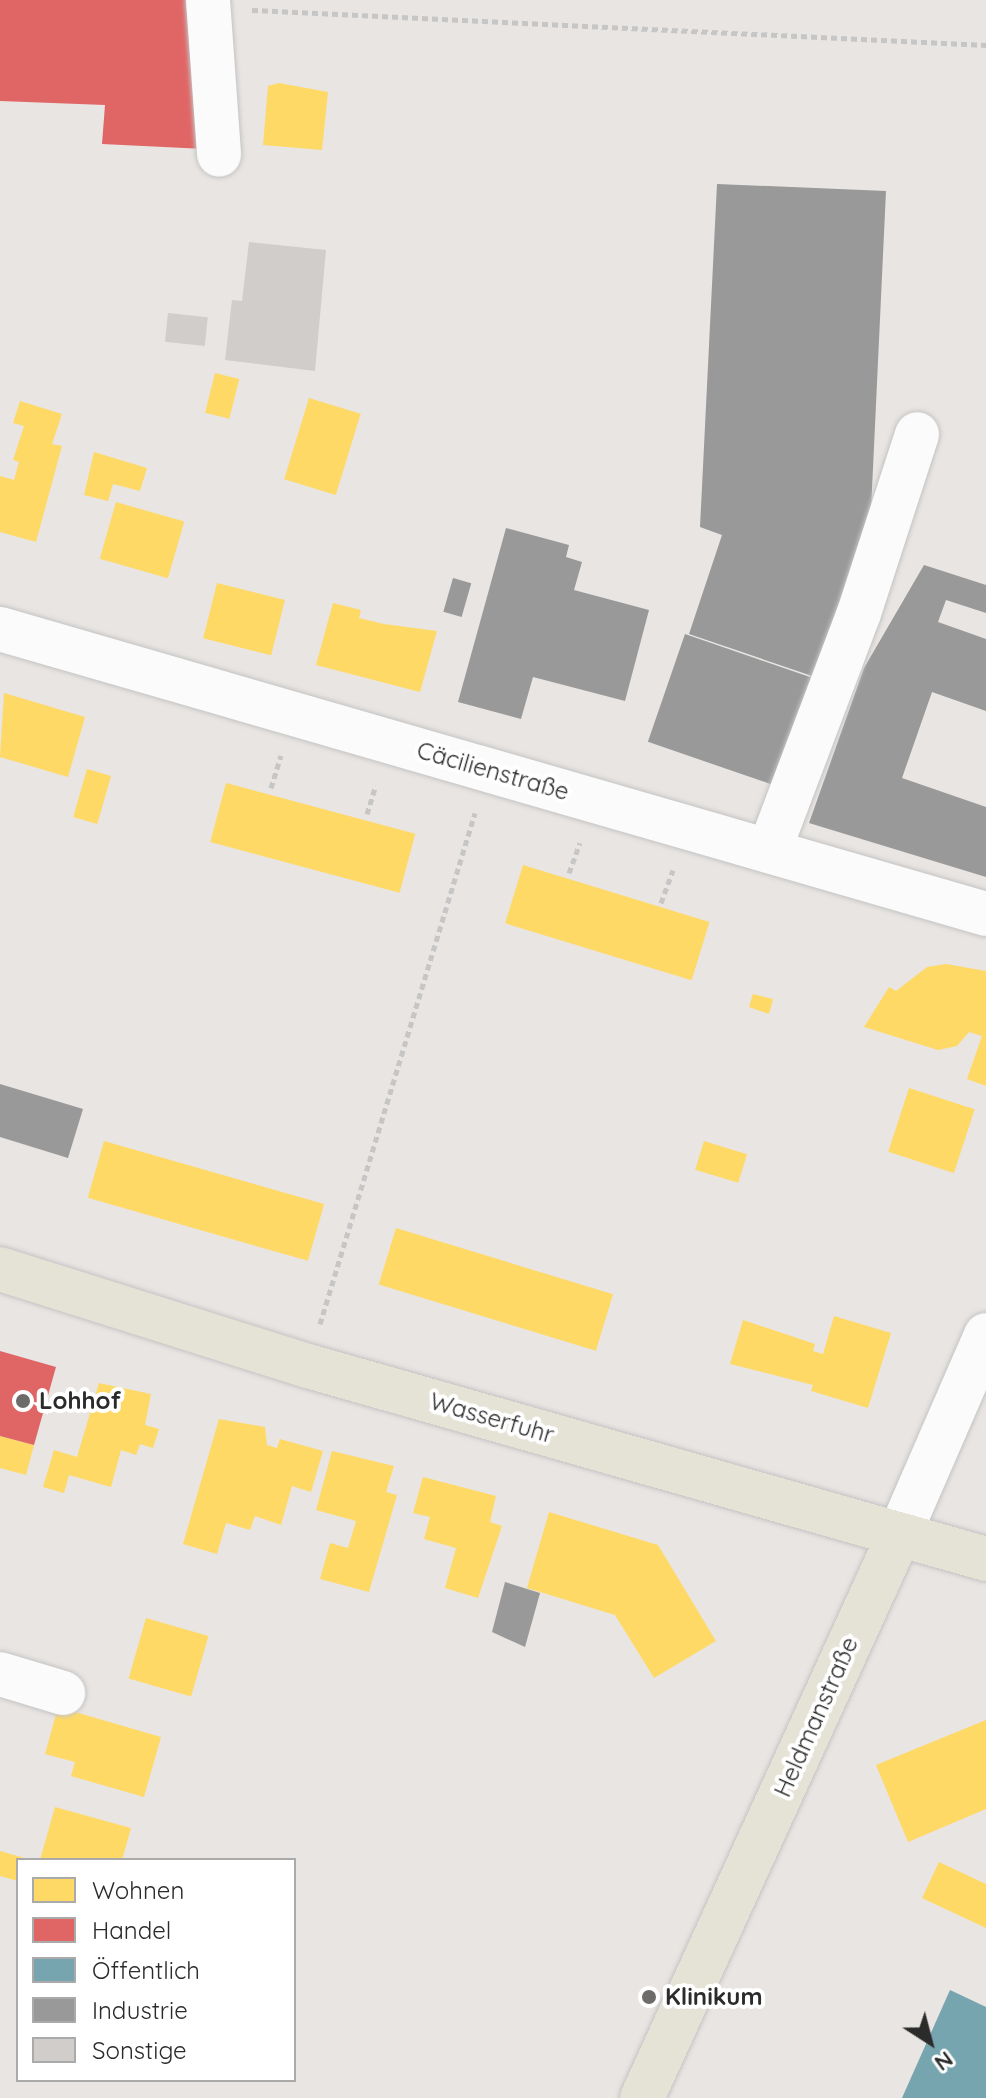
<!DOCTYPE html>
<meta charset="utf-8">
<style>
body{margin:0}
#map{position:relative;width:986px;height:2098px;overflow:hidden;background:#e8e5e2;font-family:Quicksand,sans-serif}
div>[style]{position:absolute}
.homes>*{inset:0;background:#ffd966;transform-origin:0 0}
.shops>*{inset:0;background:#e06666}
.public>*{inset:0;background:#76a5af}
.industry>*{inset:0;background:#999;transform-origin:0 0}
.building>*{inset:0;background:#d0cdcb;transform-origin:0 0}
.path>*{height:5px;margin-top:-2.5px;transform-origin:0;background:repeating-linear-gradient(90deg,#c6c6c6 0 6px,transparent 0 10px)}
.roads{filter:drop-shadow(0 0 2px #c4c4c4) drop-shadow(0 0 2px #c4c4c4)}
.minor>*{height:44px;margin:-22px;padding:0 22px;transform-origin:22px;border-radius:22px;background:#fcfbfb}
.major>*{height:44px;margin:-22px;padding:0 22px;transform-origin:22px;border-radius:22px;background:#e5e2d6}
.dots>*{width:22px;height:22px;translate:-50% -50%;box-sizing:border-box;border:4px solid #fff;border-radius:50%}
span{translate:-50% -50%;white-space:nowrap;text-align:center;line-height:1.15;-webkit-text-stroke:8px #fff;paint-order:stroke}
.street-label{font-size:24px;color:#2b2b2b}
.poi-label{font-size:24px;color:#2b2b2b;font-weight:700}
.left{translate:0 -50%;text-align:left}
.legend{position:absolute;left:16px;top:1858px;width:280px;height:224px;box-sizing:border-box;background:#fff;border:2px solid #aaa;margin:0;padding:10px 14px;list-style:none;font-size:24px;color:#2b2b2b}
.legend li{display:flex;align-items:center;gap:16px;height:40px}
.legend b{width:40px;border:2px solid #aaa}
.north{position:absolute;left:890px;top:2002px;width:80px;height:80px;-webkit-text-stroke:6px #fff;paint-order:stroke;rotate:144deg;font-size:22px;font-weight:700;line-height:32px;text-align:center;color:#2b2b2b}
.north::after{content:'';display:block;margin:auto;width:28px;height:36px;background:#2b2b2b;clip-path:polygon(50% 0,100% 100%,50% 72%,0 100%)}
</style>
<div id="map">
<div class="homes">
<i style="clip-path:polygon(279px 83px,328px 92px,322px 150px,263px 145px,268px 86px)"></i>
<i style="left:215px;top:373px;width:25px;height:41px;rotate:14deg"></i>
<i style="left:309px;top:398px;width:54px;height:85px;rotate:17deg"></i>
<i style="clip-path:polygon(20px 401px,62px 414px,52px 444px,62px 446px,36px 542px,0 532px,0 476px,14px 480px,19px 462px,13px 460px,24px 426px,13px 423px)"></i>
<i style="clip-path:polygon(94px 452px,147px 468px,140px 491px,113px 484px,108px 501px,84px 495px)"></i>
<i style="left:116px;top:502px;width:71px;height:59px;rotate:16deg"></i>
<i style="left:217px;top:583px;width:70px;height:57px;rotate:14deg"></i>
<i style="clip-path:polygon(333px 603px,361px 610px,359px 618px,384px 624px,437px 631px,420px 692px,316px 665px)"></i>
<i style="clip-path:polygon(4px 693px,85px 717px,68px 777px,0 757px)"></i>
<i style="left:87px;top:769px;width:25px;height:50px;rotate:16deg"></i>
<i style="left:226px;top:783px;width:196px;height:61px;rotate:15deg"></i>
<i style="left:523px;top:865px;width:195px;height:61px;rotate:17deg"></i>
<i style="clip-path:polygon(946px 964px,986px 971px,986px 1086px,967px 1079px,982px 1036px,969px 1032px,957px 1046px,938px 1050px,864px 1027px,889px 987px,896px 991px,927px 967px)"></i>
<i style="clip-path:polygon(753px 994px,773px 999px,769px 1014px,749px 1007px)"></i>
<i style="left:909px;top:1088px;width:69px;height:67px;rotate:18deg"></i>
<i style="left:104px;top:1141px;width:229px;height:59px;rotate:16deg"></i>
<i style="left:704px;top:1141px;width:45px;height:30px;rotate:17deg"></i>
<i style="left:396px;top:1228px;width:227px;height:59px;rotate:17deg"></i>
<i style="clip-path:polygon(834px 1316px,891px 1333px,868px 1408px,811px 1391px,813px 1385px,730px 1364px,743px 1320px,815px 1344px,813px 1351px,823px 1354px)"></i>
<i style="clip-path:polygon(99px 1383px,151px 1394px,145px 1425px,159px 1429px,153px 1448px,140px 1444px,136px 1455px,121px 1450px,111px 1487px,69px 1475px,64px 1493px,43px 1487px,54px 1450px,77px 1457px)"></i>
<i style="clip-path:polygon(219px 1419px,265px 1427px,267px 1445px,277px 1448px,280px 1439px,323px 1451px,311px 1492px,292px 1486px,281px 1525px,255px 1516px,250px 1530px,226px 1523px,217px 1554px,183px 1544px)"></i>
<i style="clip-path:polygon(0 1436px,34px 1445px,26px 1475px,0 1468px)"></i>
<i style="clip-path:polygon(332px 1451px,394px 1466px,386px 1492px,397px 1495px,369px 1592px,320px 1579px,330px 1543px,348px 1548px,356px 1521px,316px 1510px)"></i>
<i style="clip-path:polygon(423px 1477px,496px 1496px,490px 1522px,502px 1526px,478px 1598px,445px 1588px,456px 1548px,424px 1539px,430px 1517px,413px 1513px)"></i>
<i style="clip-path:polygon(549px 1512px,658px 1545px,716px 1641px,654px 1678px,615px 1615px,527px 1588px)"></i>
<i style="left:146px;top:1618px;width:65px;height:63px;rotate:16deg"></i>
<i style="clip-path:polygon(58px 1707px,161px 1737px,144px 1797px,71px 1776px,75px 1762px,45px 1754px)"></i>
<i style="clip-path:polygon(986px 1720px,986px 1809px,908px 1842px,876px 1765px)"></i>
<i style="clip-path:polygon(55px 1807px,131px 1828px,122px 1860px,40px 1860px)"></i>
<i style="clip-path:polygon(0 1851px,28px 1859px,18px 1860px,18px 1881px,0 1876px)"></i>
<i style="clip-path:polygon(939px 1862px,986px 1884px,986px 1928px,922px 1898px)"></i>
</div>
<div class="shops">
<i style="clip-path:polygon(0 0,190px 0,205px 149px,102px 144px,105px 105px,0 101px)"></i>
<i style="clip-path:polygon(0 1351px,56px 1367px,34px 1445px,0 1436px)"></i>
</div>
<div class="public">
<i style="clip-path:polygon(950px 1990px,986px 2007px,986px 2098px,902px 2098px)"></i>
</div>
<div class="industry">
<i style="clip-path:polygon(717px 184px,886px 191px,870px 532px,815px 677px,689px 634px,722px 535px,700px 527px)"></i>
<i style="clip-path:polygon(506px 528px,569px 545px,566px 557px,582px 562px,574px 590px,649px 610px,625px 701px,533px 677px,521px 719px,458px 702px)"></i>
<i style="clip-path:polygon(924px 565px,986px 585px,986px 613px,946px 600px,938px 622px,986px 639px,986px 711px,932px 692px,902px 778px,986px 807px,986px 877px,809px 823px,864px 668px)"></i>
<i style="left:453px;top:578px;width:19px;height:35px;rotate:16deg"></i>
<i style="left:685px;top:634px;width:139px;height:114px;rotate:19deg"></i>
<i style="clip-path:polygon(0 1084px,83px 1109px,68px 1158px,0 1137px)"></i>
<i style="clip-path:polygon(505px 1582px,540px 1593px,525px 1647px,492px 1632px)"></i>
</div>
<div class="building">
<i style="clip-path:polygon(249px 242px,326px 250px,315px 371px,225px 360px,232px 300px,242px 301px)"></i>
<i style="left:168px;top:313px;width:40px;height:29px;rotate:6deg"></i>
</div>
<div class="path">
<i style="left:252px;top:10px;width:735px;rotate:2.73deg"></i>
<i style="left:271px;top:788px;width:34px;rotate:-73deg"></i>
<i style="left:367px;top:814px;width:30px;rotate:-73deg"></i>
<i style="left:569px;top:873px;width:32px;rotate:-70deg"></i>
<i style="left:661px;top:903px;width:35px;rotate:-70deg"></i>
<i style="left:320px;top:1324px;width:534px;rotate:-73.13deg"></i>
</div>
<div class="roads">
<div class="minor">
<i style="left:208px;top:0;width:155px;rotate:85.9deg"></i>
<i style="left:0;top:629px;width:1026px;rotate:16.12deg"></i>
<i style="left:769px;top:851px;width:254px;rotate:-69.3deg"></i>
<i style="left:859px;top:613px;width:188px;rotate:-72deg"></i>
<i style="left:899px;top:1535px;width:218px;rotate:-66.5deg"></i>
<i style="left:0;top:1674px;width:66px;rotate:16.8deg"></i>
</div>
<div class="major">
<i style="left:0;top:1269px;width:323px;rotate:17.5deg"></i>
<i style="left:308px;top:1366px;width:705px;rotate:15.89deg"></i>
<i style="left:642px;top:2098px;width:619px;rotate:-65.46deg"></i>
</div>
</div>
<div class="dots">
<i style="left:23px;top:1401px;background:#6d6c6b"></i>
<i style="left:649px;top:1997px;background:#6d6c6b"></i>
</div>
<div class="street-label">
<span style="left:493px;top:771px;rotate:16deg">Cäcilienstraße</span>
<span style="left:492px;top:1418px;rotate:16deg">Wasserfuhr</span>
<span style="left:816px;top:1717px;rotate:-66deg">Heldmanstraße</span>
</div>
<div class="poi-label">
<span class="left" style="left:39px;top:1401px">Lohhof</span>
<span class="left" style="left:665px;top:1997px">Klinikum</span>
</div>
<ul class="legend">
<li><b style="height:22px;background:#ffd966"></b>Wohnen</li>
<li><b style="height:22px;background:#e06666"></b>Handel</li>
<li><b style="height:22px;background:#76a5af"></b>Öffentlich</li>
<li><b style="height:22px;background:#999"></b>Industrie</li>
<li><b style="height:22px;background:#d0cdcb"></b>Sonstige</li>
</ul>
<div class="north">N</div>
</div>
